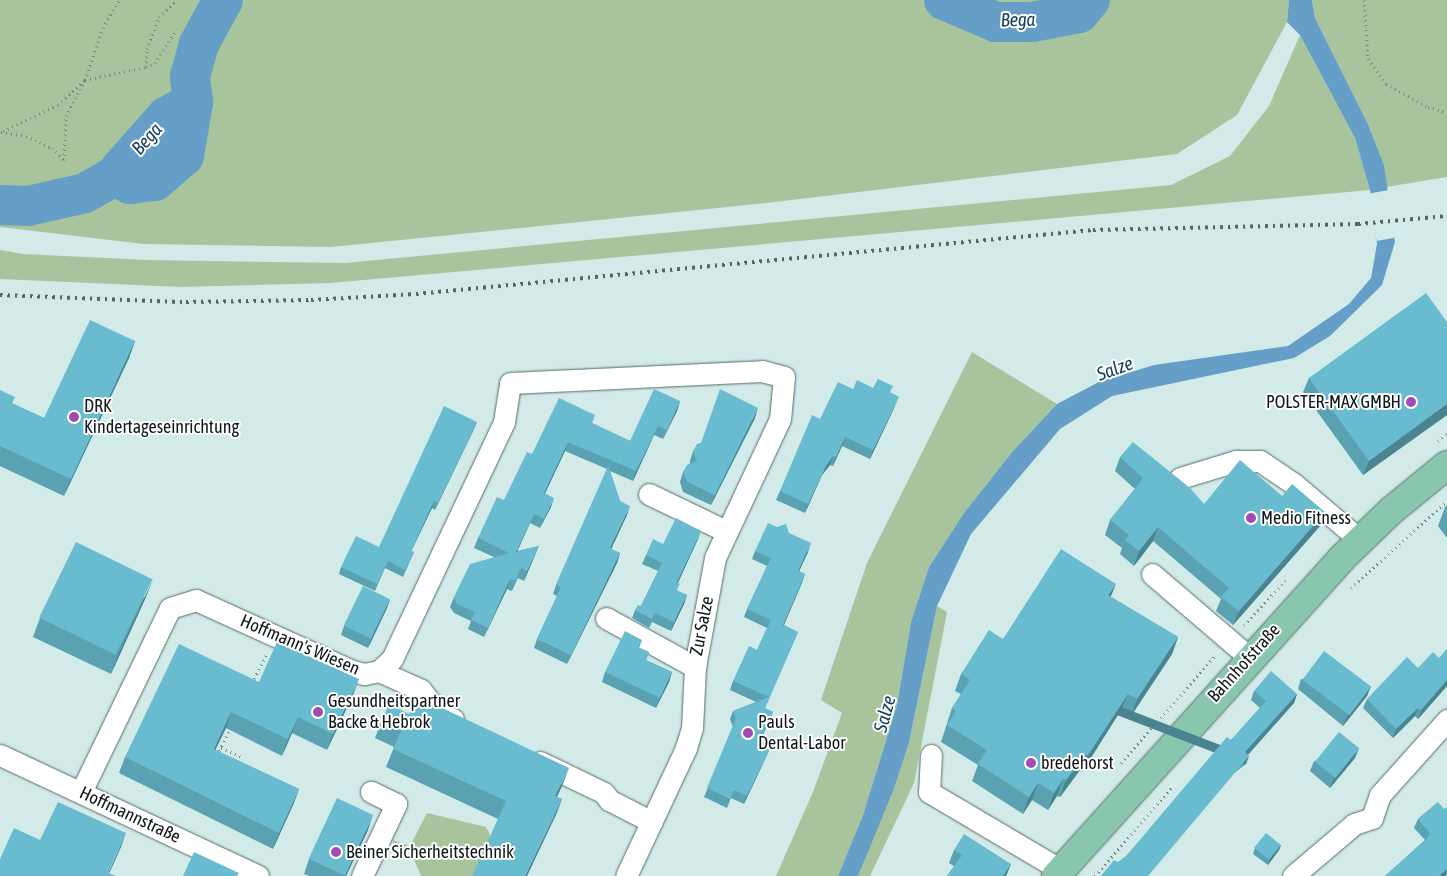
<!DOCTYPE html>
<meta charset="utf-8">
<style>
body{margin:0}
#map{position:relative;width:1447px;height:876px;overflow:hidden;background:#d2eae8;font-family:"Asap Condensed",sans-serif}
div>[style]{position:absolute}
.green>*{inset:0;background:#a7c49d}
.water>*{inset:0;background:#659ec6}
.pier>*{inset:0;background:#d2eae8;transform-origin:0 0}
.river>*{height:40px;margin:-20px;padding:0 20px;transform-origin:20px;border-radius:20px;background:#659ec6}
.path>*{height:3px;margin-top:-1.5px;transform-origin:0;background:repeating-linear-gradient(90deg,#758684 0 1px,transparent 0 5px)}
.roads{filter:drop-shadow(0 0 1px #556b69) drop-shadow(0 0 1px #556b69)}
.minor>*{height:21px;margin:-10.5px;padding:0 10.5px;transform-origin:10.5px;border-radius:10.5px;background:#fff}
.major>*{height:28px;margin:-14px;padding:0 14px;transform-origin:14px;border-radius:14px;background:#88c7ae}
.rail>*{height:4px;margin-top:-2px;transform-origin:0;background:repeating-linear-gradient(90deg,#576564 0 2.5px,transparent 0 7.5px)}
.wall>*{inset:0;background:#5aa2b2}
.shaded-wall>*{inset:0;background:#4a8491;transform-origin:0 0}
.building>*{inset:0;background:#69bccf;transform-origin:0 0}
.dots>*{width:14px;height:14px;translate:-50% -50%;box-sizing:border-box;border:2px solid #fff;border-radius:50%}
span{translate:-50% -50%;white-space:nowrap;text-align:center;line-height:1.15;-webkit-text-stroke:4px #fff;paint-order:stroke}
.poi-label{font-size:18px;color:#0e1716}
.right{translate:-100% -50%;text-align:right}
.left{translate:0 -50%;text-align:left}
.street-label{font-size:18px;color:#0e1716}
.water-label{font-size:19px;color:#123f5b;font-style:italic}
</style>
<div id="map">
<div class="green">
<i style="clip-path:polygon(0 0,1289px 0,1287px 22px,1237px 115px,1177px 154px,757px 204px,331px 247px,144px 244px,0 227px)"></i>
<i style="clip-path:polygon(1312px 0,1447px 0,1447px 177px,1386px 187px,1384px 165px,1368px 124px,1315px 18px)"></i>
<i style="clip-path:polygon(1300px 35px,1355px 138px,1370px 190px,330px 283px,182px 287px,0 279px,0 250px,23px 254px,146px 260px,345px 263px,1171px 185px,1230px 156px,1269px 106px)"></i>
<i style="clip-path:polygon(972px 352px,1057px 404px,1013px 451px,964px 513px,929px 567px,911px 622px,897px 705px,863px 815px,838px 876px,776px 876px,813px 792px,842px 713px,821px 700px,867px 563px)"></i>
<i style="clip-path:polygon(937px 606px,947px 612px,914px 783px,870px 876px,858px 876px,909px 744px)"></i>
<i style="clip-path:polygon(427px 813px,486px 827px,490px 835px,489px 842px,473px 876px,421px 876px,410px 850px,394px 853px,393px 840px,410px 846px)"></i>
</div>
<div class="water">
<i style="clip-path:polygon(1289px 0,1312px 0,1315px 18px,1368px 124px,1384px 165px,1395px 242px,1382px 285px,1330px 336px,1294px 358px,1112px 396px,1060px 429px,971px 534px,937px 606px,909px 743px,893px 791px,858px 876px,838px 876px,863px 815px,897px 705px,911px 622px,929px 567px,964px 513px,1013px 451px,1057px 404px,1099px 382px,1154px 365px,1288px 346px,1349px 304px,1371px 278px,1377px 244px,1370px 190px,1355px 138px,1300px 35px,1287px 22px)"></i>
</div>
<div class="pier">
<i style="left:1389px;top:190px;width:48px;height:21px;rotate:80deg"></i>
</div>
<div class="river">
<i style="left:944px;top:0;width:56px;rotate:22.9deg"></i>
<i style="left:996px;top:22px;width:36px"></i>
<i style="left:1032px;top:22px;width:48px;rotate:-10.8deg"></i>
<i style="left:1079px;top:13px;width:17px;rotate:-50deg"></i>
<i style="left:114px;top:176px;width:18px;rotate:27deg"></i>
<i style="left:130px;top:184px;width:25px;rotate:-7deg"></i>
<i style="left:155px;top:181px;width:38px;rotate:-41deg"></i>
<i style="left:184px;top:156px;width:55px;rotate:-80.5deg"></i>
<i style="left:0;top:205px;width:28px;rotate:2deg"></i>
<i style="left:28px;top:206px;width:58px;rotate:-12.8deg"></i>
<i style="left:85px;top:193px;width:34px;rotate:-30deg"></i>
<i style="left:114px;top:176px;width:79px;rotate:-48.6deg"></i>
<i style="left:166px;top:117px;width:31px;rotate:-29deg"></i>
<i style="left:193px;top:102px;width:26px;rotate:-97deg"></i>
<i style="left:190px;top:76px;width:33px;rotate:-74deg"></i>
<i style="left:199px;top:44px;width:50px;rotate:-61.4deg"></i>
</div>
<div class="path">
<i style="left:1364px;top:0;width:59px;rotate:86.1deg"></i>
<i style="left:1368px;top:59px;width:31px;rotate:54deg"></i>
<i style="left:1386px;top:84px;width:48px;rotate:28.7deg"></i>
<i style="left:1428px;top:107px;width:20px;rotate:15deg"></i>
<i style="left:146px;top:67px;width:10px;rotate:-24deg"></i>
<i style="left:155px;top:63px;width:40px;rotate:-57.1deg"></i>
<i style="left:3px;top:131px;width:61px;rotate:-25.3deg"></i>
<i style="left:58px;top:105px;width:37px;rotate:-43deg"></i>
<i style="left:85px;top:80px;width:55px;rotate:-70.9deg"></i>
<i style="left:103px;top:28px;width:32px;rotate:-60deg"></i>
<i style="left:1px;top:132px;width:25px;rotate:9deg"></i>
<i style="left:26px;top:136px;width:29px;rotate:25deg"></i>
<i style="left:52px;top:148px;width:17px;rotate:45deg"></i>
<i style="left:64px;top:160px;width:44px;rotate:-87.4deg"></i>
<i style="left:66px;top:116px;width:41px;rotate:-62.2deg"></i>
<i style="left:85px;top:80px;width:62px;rotate:-12deg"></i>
<i style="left:146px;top:67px;width:18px;rotate:-87deg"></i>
<i style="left:147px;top:49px;width:34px;rotate:-69deg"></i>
<i style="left:159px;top:17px;width:25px;rotate:-43deg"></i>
<i style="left:1438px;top:441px;width:11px;rotate:-38deg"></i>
<i style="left:1351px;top:588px;width:130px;rotate:-42.2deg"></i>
<i style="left:1244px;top:625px;width:62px;rotate:-47deg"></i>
<i style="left:252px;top:683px;width:31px;rotate:-63deg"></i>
<i style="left:221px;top:748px;width:21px;rotate:23deg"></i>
<i style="left:217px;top:755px;width:31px;rotate:-63deg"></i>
<i style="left:1121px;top:763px;width:144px;rotate:-48.7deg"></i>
<i style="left:1095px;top:876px;width:119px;rotate:-49.1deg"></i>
</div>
<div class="roads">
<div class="minor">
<i style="left:1180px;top:478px;width:59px;rotate:-16.9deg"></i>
<i style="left:1236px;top:461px;width:24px"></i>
<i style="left:1260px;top:461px;width:41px;rotate:34.1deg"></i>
<i style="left:1294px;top:484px;width:87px;rotate:40.3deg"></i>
<i style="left:649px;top:494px;width:85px;rotate:25.7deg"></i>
<i style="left:1152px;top:574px;width:129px;rotate:40.6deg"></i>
<i style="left:606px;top:618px;width:102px;rotate:28.8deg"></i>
<i style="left:379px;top:671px;width:46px;rotate:24.3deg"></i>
<i style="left:421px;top:690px;width:26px;rotate:53deg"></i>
<i style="left:437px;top:711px;width:18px;rotate:27deg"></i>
<i style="left:0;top:755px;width:285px;rotate:25.1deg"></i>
<i style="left:931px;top:755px;width:37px;rotate:93deg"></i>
<i style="left:929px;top:792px;width:153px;rotate:30.6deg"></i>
<i style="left:540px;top:762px;width:71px;rotate:25.8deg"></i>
<i style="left:604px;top:793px;width:9px;rotate:54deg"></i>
<i style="left:609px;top:800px;width:48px;rotate:27.1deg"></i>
<i style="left:81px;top:792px;width:204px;rotate:-64.2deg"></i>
<i style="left:170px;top:608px;width:27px;rotate:-17deg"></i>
<i style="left:196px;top:600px;width:169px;rotate:24.4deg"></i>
<i style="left:350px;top:670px;width:15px;rotate:16deg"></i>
<i style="left:364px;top:674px;width:15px;rotate:-11deg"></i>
<i style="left:379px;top:671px;width:18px;rotate:-43deg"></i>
<i style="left:392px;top:659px;width:262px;rotate:-64.7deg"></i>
<i style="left:504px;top:422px;width:39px;rotate:-81deg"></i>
<i style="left:510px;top:383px;width:252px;rotate:-2.7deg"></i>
<i style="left:762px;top:371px;width:23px;rotate:15deg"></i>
<i style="left:784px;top:377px;width:42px;rotate:95.4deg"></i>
<i style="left:780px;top:419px;width:153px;rotate:115.1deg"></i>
<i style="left:715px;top:558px;width:111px;rotate:100.4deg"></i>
<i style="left:695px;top:667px;width:61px;rotate:92.8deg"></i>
<i style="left:692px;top:728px;width:21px;rotate:107deg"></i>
<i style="left:686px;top:748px;width:141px;rotate:115.1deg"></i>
<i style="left:362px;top:876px;width:80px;rotate:-64.7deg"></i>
<i style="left:396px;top:804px;width:28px;rotate:-154deg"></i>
<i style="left:1293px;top:876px;width:80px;rotate:-40.4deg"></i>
<i style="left:1354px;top:824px;width:19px;rotate:-18deg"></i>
<i style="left:1372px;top:818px;width:24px;rotate:-71deg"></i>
<i style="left:1380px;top:795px;width:101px;rotate:-48.2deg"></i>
</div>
<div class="major">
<i style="left:1056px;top:876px;width:426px;rotate:-48deg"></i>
<i style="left:1341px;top:559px;width:71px;rotate:-43.9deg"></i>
<i style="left:1392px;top:510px;width:71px;rotate:-39.3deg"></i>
</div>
</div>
<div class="rail">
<i style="left:0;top:295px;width:186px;rotate:2.2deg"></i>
<i style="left:186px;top:302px;width:125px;rotate:-0.9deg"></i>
<i style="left:311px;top:300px;width:105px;rotate:-3.3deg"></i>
<i style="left:416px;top:294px;width:680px;rotate:-5.4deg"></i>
<i style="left:1093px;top:230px;width:265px;rotate:-1.3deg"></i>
<i style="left:1358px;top:224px;width:89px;rotate:-5.1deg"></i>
</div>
<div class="wall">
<i style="clip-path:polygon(1447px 322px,1447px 415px,1363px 475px,1303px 392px,1309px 378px)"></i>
<i style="clip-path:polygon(135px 341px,129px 358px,64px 496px,0 466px,0 390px,13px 404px,44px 418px)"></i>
<i style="clip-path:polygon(873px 388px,890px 393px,895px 406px,870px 459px,842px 446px,833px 466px,830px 465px,822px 475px,805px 513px,776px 500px,780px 491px,853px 389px)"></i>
<i style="clip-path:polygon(680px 401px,677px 411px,663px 439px,654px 435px,633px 481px,610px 471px,620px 501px,627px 515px,611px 549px,620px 553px,617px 563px,567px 664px,534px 648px,537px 639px,557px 596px,553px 594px,556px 585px,607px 469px,565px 451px,545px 493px,551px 507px,540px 528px,530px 523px,517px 551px,539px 546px,524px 581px,518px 578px,512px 591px,507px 589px,484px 637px,468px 629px,471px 621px,454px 613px,450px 607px,454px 597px,494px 557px,474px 548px,478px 538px,504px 500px,532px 454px,592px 423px,630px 441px)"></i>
<i style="clip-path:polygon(755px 418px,711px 505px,683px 492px,680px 482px,683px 472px,690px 463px,690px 461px,693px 451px,701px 443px)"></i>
<i style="clip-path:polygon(477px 422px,474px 429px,435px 510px,432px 508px,411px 551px,414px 552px,403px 577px,385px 568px,375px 591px,339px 574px,341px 567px,379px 547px)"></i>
<i style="clip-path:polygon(1120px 457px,1204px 504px,1282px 496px,1320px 526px,1233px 625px,1216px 611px,1221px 599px,1153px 541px,1134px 566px,1120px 554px,1122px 548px,1105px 535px,1110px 520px,1135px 489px,1115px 471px)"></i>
<i style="clip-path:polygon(1447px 505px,1447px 538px,1438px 526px,1445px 507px)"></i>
<i style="clip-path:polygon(789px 533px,808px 552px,799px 571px,805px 574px,784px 625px,798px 632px,765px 708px,773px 712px,760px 741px,771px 746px,767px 755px,744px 804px,731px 798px,727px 808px,704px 797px,733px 727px,730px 719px,733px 711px,756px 702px,730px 690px,733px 681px,757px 650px,767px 628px,744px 617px,747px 609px,767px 566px,752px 559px,755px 551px)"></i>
<i style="clip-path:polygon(698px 539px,678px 583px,677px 591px,687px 595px,684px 604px,671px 631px,652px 622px,649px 628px,632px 618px,635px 610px,641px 606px,658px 571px,642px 564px,646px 555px,663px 544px)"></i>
<i style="clip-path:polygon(146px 597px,111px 674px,33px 637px,40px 618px)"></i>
<i style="clip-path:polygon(1111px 597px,1178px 637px,1172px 654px,1131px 716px,1121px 710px,1082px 772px,1080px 770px,1060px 797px,1057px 796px,1048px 810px,1032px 800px,1023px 814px,972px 781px,978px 765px,941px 742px,952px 708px,961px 694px,955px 691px,961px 674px,1003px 639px)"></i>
<i style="clip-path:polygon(390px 599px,387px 608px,368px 648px,341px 635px,344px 626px)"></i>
<i style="clip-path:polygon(642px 640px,639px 648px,649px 652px,646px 660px,672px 672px,669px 682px,656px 708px,602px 682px,605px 672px)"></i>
<i style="clip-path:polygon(1447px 649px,1447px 686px,1418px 719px,1415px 716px,1393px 738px,1363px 708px,1367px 699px,1418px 668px,1439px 658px)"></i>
<i style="clip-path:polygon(1301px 679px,1371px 686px,1367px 696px,1343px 726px,1298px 689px)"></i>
<i style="clip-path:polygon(259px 682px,353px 695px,327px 750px,292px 733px,282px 756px,226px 728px,215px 750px,299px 789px,293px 805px,273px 849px,119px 773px,125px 757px)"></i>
<i style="clip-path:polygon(1254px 691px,1297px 694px,1294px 703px,1248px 755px,1246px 764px,1118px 862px,1127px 855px,1260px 708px,1251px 700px)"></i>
<i style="clip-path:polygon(382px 720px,562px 786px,557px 797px,562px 799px,555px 817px,498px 819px,386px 767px,394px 747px,375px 738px)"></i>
<i style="clip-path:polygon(1355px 758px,1330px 788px,1310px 771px,1314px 761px)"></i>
<i style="clip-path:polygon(1438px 802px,1447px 875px,1385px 876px,1425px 840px,1414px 828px,1418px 819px)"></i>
<i style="clip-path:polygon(368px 830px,346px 876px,309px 876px,304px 874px,309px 859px)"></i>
<i style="clip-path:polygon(1281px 845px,1279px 850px,1268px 865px,1253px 854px,1255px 848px)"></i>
<i style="clip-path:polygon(954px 850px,1011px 864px,1006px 876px,947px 876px,954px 866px,949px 863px)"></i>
</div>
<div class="shaded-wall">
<i style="clip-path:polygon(135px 341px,129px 358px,64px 496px,71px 479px)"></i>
<i style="clip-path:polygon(899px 397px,895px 406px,870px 459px,873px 450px)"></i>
<i style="clip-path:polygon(680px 401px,677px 411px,663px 439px,667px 430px)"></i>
<i style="clip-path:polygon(1447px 404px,1447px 415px,1363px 475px,1369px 461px)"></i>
<i style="clip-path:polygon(758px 408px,755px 418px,711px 505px,715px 495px)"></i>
<i style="clip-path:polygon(477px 422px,474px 429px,435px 510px,438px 503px)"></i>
<i style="clip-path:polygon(658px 426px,654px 435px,633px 481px,636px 471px)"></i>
<i style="clip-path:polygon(845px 437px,842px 446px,833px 466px,836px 457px)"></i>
<i style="clip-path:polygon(568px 442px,565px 451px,541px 502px,544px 493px)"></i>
<i style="clip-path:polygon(833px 456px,830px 465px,822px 475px,805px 513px,808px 504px,826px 466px)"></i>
<i style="clip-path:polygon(554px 498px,551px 507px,540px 528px,544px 519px)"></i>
<i style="clip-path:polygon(434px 501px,432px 508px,408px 558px,411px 551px)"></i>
<i style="clip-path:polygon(630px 506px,627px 515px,607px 558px,610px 548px)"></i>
<i style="clip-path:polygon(1325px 512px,1320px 526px,1233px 625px,1239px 611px)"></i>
<i style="clip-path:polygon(534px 514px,530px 523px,513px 561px,516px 552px)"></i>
<i style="clip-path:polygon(1158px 527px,1153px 541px,1134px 566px,1139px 551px)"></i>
<i style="clip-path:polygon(701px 531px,698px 539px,674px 591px,677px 582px)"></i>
<i style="clip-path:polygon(811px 543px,808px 552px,795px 580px,798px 571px)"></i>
<i style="clip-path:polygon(539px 546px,535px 555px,524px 581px,527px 571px)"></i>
<i style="clip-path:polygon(620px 553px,617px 563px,567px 664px,571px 655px)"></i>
<i style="clip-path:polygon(805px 574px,802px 583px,780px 634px,783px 625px)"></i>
<i style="clip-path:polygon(153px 579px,146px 597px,111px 674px,118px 655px)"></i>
<i style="clip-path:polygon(510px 579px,507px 589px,484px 637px,488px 628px)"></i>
<i style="clip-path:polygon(1116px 584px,1109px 601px,1108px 595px)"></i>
<i style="clip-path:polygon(687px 595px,684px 604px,671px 631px,674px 622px)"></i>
<i style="clip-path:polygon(390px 599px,387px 608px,368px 648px,371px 639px)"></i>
<i style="clip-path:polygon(1178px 637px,1172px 654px,1131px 716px,1137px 699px)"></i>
<i style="clip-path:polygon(672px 672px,669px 682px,656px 708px,660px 698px)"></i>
<i style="clip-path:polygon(359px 679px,353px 695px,327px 750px,333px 734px)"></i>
<i style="clip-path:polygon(1447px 680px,1447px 686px,1418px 719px,1421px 710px)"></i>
<i style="clip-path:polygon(1371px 686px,1367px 696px,1343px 726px,1347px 716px)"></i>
<i style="clip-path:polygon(1128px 694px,1121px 710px,1082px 772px,1088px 755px)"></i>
<i style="clip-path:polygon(1297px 694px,1294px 703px,1242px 761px,1245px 752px)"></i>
<i style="clip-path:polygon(1418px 708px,1415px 716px,1393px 738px,1396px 729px)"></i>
<i style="clip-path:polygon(231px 712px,226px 728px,208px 765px,214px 749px)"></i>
<i style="clip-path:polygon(773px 712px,769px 721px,756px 750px,759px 741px)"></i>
<i style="clip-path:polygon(298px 717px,292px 733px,282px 756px,288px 739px)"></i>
<i style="clip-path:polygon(771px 746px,767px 755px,744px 804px,747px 796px)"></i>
<i style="clip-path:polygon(1359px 748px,1355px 758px,1330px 788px,1334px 778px)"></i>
<i style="clip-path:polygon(1086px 754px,1080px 770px,1060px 797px,1066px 780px)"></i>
<i style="left:1249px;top:756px;width:9px;height:157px;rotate:111deg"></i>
<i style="clip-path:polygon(569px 768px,562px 786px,548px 814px,555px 796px)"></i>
<i style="clip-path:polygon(1063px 779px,1057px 796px,1048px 810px,1054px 793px)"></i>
<i style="clip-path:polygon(1038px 783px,1032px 800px,1023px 814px,1029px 797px)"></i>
<i style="clip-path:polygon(299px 789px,293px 805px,273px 849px,279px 833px)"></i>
<i style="clip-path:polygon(562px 799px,555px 817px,527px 876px,525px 876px)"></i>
<i style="clip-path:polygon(373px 815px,368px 830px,346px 876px,345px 876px)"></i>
<i style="clip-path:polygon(126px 833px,121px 847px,108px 876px,107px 876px)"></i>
<i style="clip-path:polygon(1281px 845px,1279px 850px,1268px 865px,1269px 860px)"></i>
<i style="clip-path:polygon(1011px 864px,1006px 876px,1003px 876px)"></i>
<i style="clip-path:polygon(1447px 869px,1446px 876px,1439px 876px)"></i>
</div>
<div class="building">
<i style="clip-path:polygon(1426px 293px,1447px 322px,1447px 404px,1369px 461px,1309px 378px)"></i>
<i style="clip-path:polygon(90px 320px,135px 341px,71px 479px,0 446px,0 390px,15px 397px,12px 403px,44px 418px)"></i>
<i style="clip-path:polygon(878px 379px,893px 386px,890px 392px,899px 397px,873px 450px,845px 437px,836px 457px,833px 456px,826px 466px,808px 504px,780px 491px,812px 415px,820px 419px,838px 382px,853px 389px,857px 380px,873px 388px)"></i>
<i style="clip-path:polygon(654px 389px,680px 401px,667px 430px,658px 426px,636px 471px,568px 442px,544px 493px,554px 498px,544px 519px,534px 514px,516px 552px,539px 546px,527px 571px,521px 568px,515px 581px,510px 579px,488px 628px,471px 620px,475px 612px,457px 604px,454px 597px,470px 564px,509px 553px,478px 538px,497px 497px,504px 500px,527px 452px,532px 454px,559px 398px,595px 415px,592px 423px,630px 441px)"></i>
<i style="clip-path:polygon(720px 389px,758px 408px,715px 495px,687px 482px,683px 472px,687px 465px,697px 461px,693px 451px,697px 444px,701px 443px)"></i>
<i style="clip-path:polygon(444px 406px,477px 422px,438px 503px,434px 501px,411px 551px,414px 552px,405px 570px,388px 561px,377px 584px,341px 567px,356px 536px,379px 547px)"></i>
<i style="clip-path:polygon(1133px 442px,1190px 488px,1204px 504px,1240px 460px,1282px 496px,1292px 484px,1325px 512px,1239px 611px,1221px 597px,1229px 588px,1158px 527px,1139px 551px,1125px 540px,1129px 535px,1110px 520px,1143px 478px,1120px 457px)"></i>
<i style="clip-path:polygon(608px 466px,620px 501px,630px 506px,610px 548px,620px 553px,571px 655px,537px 639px,561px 587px,556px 585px)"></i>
<i style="clip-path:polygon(676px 518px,701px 531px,677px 582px,680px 584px,676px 590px,687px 595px,674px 622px,655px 613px,652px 619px,635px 610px,638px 605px,641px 606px,662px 563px,646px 555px,653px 539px,663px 544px)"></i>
<i style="clip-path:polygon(768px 523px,777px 527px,786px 524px,789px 533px,811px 543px,798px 571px,805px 574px,783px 625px,798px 632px,765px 708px,773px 712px,759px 741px,771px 746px,747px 796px,734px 790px,730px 799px,707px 788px,736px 718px,733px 711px,769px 697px,733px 681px,749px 646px,757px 650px,771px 620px,747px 609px,771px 558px,755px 551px)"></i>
<i style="left:76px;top:542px;width:85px;height:84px;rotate:26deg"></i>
<i style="clip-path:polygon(1061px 549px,1116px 584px,1108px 595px,1178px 637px,1137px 699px,1128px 694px,1088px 755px,1086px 754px,1066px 780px,1063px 779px,1054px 793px,1038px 783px,1029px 797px,978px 764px,987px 750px,947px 725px,956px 711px,952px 708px,970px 680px,961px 674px,989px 630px,1003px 639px)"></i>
<i style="left:363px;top:586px;width:30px;height:44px;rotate:26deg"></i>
<i style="clip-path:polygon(625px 631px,642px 640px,638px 647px,649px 652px,646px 660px,672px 672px,660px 698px,605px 672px)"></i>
<i style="clip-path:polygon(277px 642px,359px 679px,333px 734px,298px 717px,288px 739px,231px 712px,214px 749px,299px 789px,279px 833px,125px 757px,179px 644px,259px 682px)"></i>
<i style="clip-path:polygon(1447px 649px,1447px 680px,1421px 710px,1418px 708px,1396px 729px,1367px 699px,1407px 657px,1418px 668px,1433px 652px,1439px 658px)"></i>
<i style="left:1324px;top:651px;width:59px;height:36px;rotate:37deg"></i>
<i style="clip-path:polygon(1271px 671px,1297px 694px,1245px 752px,1249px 756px,1148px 876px,1101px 876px,1114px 860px,1118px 862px,1127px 855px,1227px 737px,1231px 740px,1266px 701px,1254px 691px)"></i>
<i style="clip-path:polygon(417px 696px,569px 768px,555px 796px,562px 799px,525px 876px,472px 876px,506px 801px,393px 749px,402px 729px,382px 720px,389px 704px,409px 714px)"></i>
<i style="left:1339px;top:732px;width:26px;height:38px;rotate:39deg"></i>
<i style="left:337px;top:798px;width:40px;height:67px;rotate:25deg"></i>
<i style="clip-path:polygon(58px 802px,126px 833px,108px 873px,116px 876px,0 876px,0 859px,14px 828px,40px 840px)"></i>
<i style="clip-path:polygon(1438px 802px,1444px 809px,1447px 807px,1447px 869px,1439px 876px,1385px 876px,1426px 840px,1430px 833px,1418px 819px)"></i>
<i style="left:1266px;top:833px;width:19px;height:19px;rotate:39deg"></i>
<i style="clip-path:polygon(964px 834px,1011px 864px,1003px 876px,947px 876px,962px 855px,954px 850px)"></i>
<i style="clip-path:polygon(194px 852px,239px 873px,237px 876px,183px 876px)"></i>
</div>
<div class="dots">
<i style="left:1411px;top:402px;background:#a04bb8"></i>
<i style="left:74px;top:417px;background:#a04bb8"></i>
<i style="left:1251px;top:518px;background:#a04bb8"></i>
<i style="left:318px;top:712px;background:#a04bb8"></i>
<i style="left:748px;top:733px;background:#a04bb8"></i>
<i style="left:1031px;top:763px;background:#a04bb8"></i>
<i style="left:336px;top:852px;background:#a04bb8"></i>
</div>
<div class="poi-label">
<span class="right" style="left:1401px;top:402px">POLSTER-MAX GMBH</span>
<span class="left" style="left:84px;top:417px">DRK<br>Kindertageseinrichtung</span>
<span class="left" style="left:1261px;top:518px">Medio Fitness</span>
<span class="left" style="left:328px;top:712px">Gesundheitspartner<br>Backe &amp; Hebrok</span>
<span class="left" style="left:758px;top:733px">Pauls<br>Dental-Labor</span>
<span class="left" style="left:1041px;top:763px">bredehorst</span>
<span class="left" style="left:346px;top:852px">Beiner Sicherheitstechnik</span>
</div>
<div class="street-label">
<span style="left:702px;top:626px;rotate:-79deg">Zur Salze</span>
<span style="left:300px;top:645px;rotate:23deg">Hoffmann's Wiesen</span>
<span style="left:1244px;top:663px;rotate:-48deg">Bahnhofstraße</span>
<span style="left:130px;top:815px;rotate:25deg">Hoffmannstraße</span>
</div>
<div class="water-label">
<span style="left:1018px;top:20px;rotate:-1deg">Bega</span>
<span style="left:147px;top:139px;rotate:-48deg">Bega</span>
<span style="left:1115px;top:369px;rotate:-20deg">Salze</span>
<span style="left:885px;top:714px;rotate:-75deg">Salze</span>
</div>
</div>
